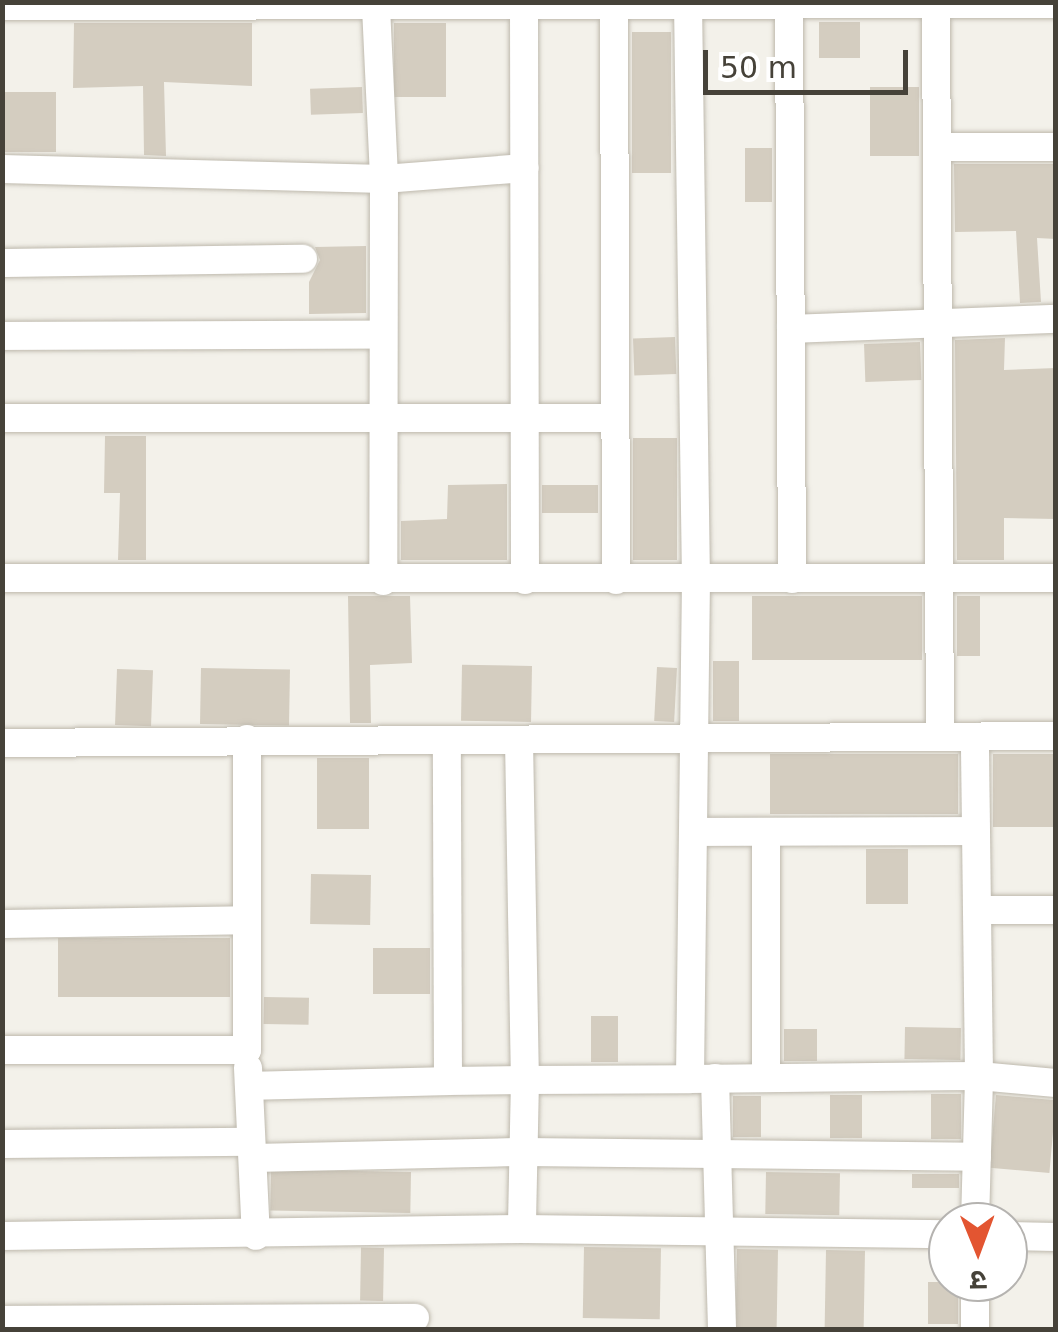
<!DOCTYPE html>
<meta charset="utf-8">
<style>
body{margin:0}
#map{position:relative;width:1058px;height:1332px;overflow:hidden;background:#f3f1ea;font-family:"DejaVu Sans","Noto Sans Devanagari",sans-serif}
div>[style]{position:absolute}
.building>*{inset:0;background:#d4cdc0;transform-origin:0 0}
.roads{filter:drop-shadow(0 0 2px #beb9ad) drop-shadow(0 0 2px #beb9ad)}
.street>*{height:28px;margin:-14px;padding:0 14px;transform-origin:14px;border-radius:14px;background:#fff}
span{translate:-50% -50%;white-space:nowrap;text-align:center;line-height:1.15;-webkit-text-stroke:8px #fff;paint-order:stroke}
.frame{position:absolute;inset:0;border:5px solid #464239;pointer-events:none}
.north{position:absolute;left:928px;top:1202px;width:100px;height:100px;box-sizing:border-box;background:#fff;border:2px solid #b5b3b0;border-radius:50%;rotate:179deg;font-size:28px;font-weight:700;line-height:40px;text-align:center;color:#464239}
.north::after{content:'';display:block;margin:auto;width:35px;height:45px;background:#e35531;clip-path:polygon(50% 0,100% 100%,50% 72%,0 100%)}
.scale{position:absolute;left:703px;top:50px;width:205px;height:45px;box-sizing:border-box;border:5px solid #464239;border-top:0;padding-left:12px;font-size:30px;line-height:35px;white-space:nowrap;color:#464239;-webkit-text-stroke:8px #fff;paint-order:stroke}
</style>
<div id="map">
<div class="building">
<i style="left:819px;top:22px;width:41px;height:36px"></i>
<i style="clip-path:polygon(74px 23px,252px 23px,252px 86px,164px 82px,166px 156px,144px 155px,143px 86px,73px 88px)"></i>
<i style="left:394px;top:23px;width:52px;height:74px"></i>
<i style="left:632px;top:32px;width:39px;height:141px"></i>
<i style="left:362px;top:87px;width:26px;height:52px;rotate:88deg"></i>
<i style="left:870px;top:87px;width:49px;height:69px"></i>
<i style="left:2px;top:92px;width:54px;height:60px"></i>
<i style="left:745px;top:148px;width:27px;height:54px"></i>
<i style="clip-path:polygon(954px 164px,1056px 164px,1056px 239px,1037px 238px,1041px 302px,1020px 303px,1016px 231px,955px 232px)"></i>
<i style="clip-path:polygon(366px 246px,366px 313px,309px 314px,309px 282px,320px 260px,315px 247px)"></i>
<i style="left:675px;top:337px;width:37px;height:42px;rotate:88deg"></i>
<i style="clip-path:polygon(1005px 338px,1004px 370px,1056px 368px,1056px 519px,1004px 518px,1004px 560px,957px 560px,955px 340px)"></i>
<i style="left:920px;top:342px;width:38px;height:56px;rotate:88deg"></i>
<i style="clip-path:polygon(105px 436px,146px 436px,146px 560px,118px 560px,120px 493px,104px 493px)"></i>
<i style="left:677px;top:438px;width:122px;height:44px;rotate:90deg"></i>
<i style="clip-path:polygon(507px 484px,507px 560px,401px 560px,401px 521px,447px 519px,448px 485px)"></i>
<i style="left:542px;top:485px;width:56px;height:28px"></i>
<i style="clip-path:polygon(348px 596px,410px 596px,412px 663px,370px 665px,371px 723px,350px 723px)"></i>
<i style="left:752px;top:596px;width:170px;height:64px"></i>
<i style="left:957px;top:596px;width:23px;height:60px"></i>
<i style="left:713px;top:661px;width:26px;height:60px"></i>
<i style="left:532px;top:666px;width:56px;height:70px;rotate:91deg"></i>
<i style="left:657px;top:667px;width:20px;height:54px;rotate:3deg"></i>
<i style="left:201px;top:668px;width:89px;height:56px;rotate:1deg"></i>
<i style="left:117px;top:669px;width:36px;height:56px;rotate:2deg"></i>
<i style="left:958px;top:754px;width:60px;height:188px;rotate:90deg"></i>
<i style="left:993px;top:754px;width:63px;height:73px"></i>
<i style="left:317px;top:758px;width:52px;height:71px"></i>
<i style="left:866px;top:849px;width:42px;height:55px"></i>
<i style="left:311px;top:874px;width:60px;height:50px;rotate:1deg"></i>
<i style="left:230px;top:938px;width:59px;height:172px;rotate:90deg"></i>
<i style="left:430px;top:948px;width:46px;height:57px;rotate:90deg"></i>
<i style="left:264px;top:997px;width:45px;height:27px;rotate:1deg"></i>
<i style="left:591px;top:1016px;width:27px;height:46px"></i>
<i style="left:905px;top:1027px;width:56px;height:32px;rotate:1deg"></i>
<i style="left:784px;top:1029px;width:33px;height:32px"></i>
<i style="left:931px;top:1094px;width:30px;height:45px"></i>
<i style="left:830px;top:1095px;width:32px;height:43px"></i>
<i style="left:996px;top:1095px;width:60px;height:73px;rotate:5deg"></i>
<i style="left:733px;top:1096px;width:28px;height:41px"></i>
<i style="left:411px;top:1172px;width:41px;height:140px;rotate:91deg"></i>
<i style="left:766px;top:1172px;width:74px;height:42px;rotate:1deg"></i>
<i style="left:912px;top:1174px;width:47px;height:14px"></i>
<i style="left:584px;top:1247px;width:77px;height:71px;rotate:1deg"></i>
<i style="left:384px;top:1248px;width:53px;height:23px;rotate:91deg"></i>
<i style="left:737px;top:1249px;width:41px;height:80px;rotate:1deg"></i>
<i style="left:826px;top:1250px;width:39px;height:80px;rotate:1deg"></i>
<i style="left:928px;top:1282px;width:30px;height:42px"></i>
</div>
<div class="roads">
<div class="street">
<i style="left:688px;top:2px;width:577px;rotate:89.21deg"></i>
<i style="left:696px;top:579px;width:500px;rotate:90.69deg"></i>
<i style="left:936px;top:5px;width:732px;rotate:89.69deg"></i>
<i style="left:2px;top:6px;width:1054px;rotate:-0.11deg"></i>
<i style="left:789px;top:6px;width:573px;rotate:89.7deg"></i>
<i style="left:376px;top:7px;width:172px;rotate:87.3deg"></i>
<i style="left:384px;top:179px;width:402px;rotate:90.1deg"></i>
<i style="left:524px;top:7px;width:573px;rotate:89.9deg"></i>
<i style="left:614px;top:7px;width:573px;rotate:89.8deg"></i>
<i style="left:939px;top:147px;width:117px"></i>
<i style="left:2px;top:169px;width:382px;rotate:1.5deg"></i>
<i style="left:384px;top:179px;width:141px;rotate:-4.5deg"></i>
<i style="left:2px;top:263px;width:301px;rotate:-0.8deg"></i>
<i style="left:791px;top:329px;width:265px;rotate:-2.2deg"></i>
<i style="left:2px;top:336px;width:380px;rotate:-0.2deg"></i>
<i style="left:2px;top:418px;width:613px"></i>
<i style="left:2px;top:578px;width:1054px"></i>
<i style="left:519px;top:740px;width:340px;rotate:89deg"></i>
<i style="left:525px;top:1080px;width:165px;rotate:-0.3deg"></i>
<i style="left:690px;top:1079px;width:289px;rotate:-0.6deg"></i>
<i style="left:979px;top:1076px;width:339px;rotate:-90.7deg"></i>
<i style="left:2px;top:743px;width:1054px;rotate:-0.38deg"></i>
<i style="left:693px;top:832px;width:283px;rotate:-0.2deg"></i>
<i style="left:766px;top:834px;width:242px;rotate:90deg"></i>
<i style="left:977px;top:910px;width:79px"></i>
<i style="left:2px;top:924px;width:245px;rotate:-0.9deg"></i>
<i style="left:2px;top:1050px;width:245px"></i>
<i style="left:247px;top:1050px;width:311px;rotate:-90deg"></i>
<i style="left:248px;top:1068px;width:168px;rotate:87.3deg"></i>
<i style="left:715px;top:1078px;width:252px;rotate:88.4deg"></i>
<i style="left:448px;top:1081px;width:77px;rotate:-0.7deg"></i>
<i style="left:525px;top:1080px;width:149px;rotate:91.2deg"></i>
<i style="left:249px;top:1086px;width:199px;rotate:-1.4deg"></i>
<i style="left:448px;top:1081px;width:341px;rotate:-90.2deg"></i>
<i style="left:2px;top:1144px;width:249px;rotate:-0.5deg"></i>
<i style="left:253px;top:1158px;width:271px;rotate:-1.3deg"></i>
<i style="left:524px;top:1152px;width:453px;rotate:0.6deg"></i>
<i style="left:975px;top:1222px;width:146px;rotate:-88.4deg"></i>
<i style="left:979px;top:1076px;width:77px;rotate:5.2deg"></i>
<i style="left:2px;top:1236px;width:520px;rotate:-0.77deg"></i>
<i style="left:522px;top:1229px;width:426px;rotate:0.7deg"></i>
<i style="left:1008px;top:1236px;width:48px;rotate:1.2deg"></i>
<i style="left:975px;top:1282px;width:48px;rotate:90deg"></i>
<i style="left:2px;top:1320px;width:413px;rotate:-0.3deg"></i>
</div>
</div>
<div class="frame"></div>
<div class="north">उ</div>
<div class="scale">50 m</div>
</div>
